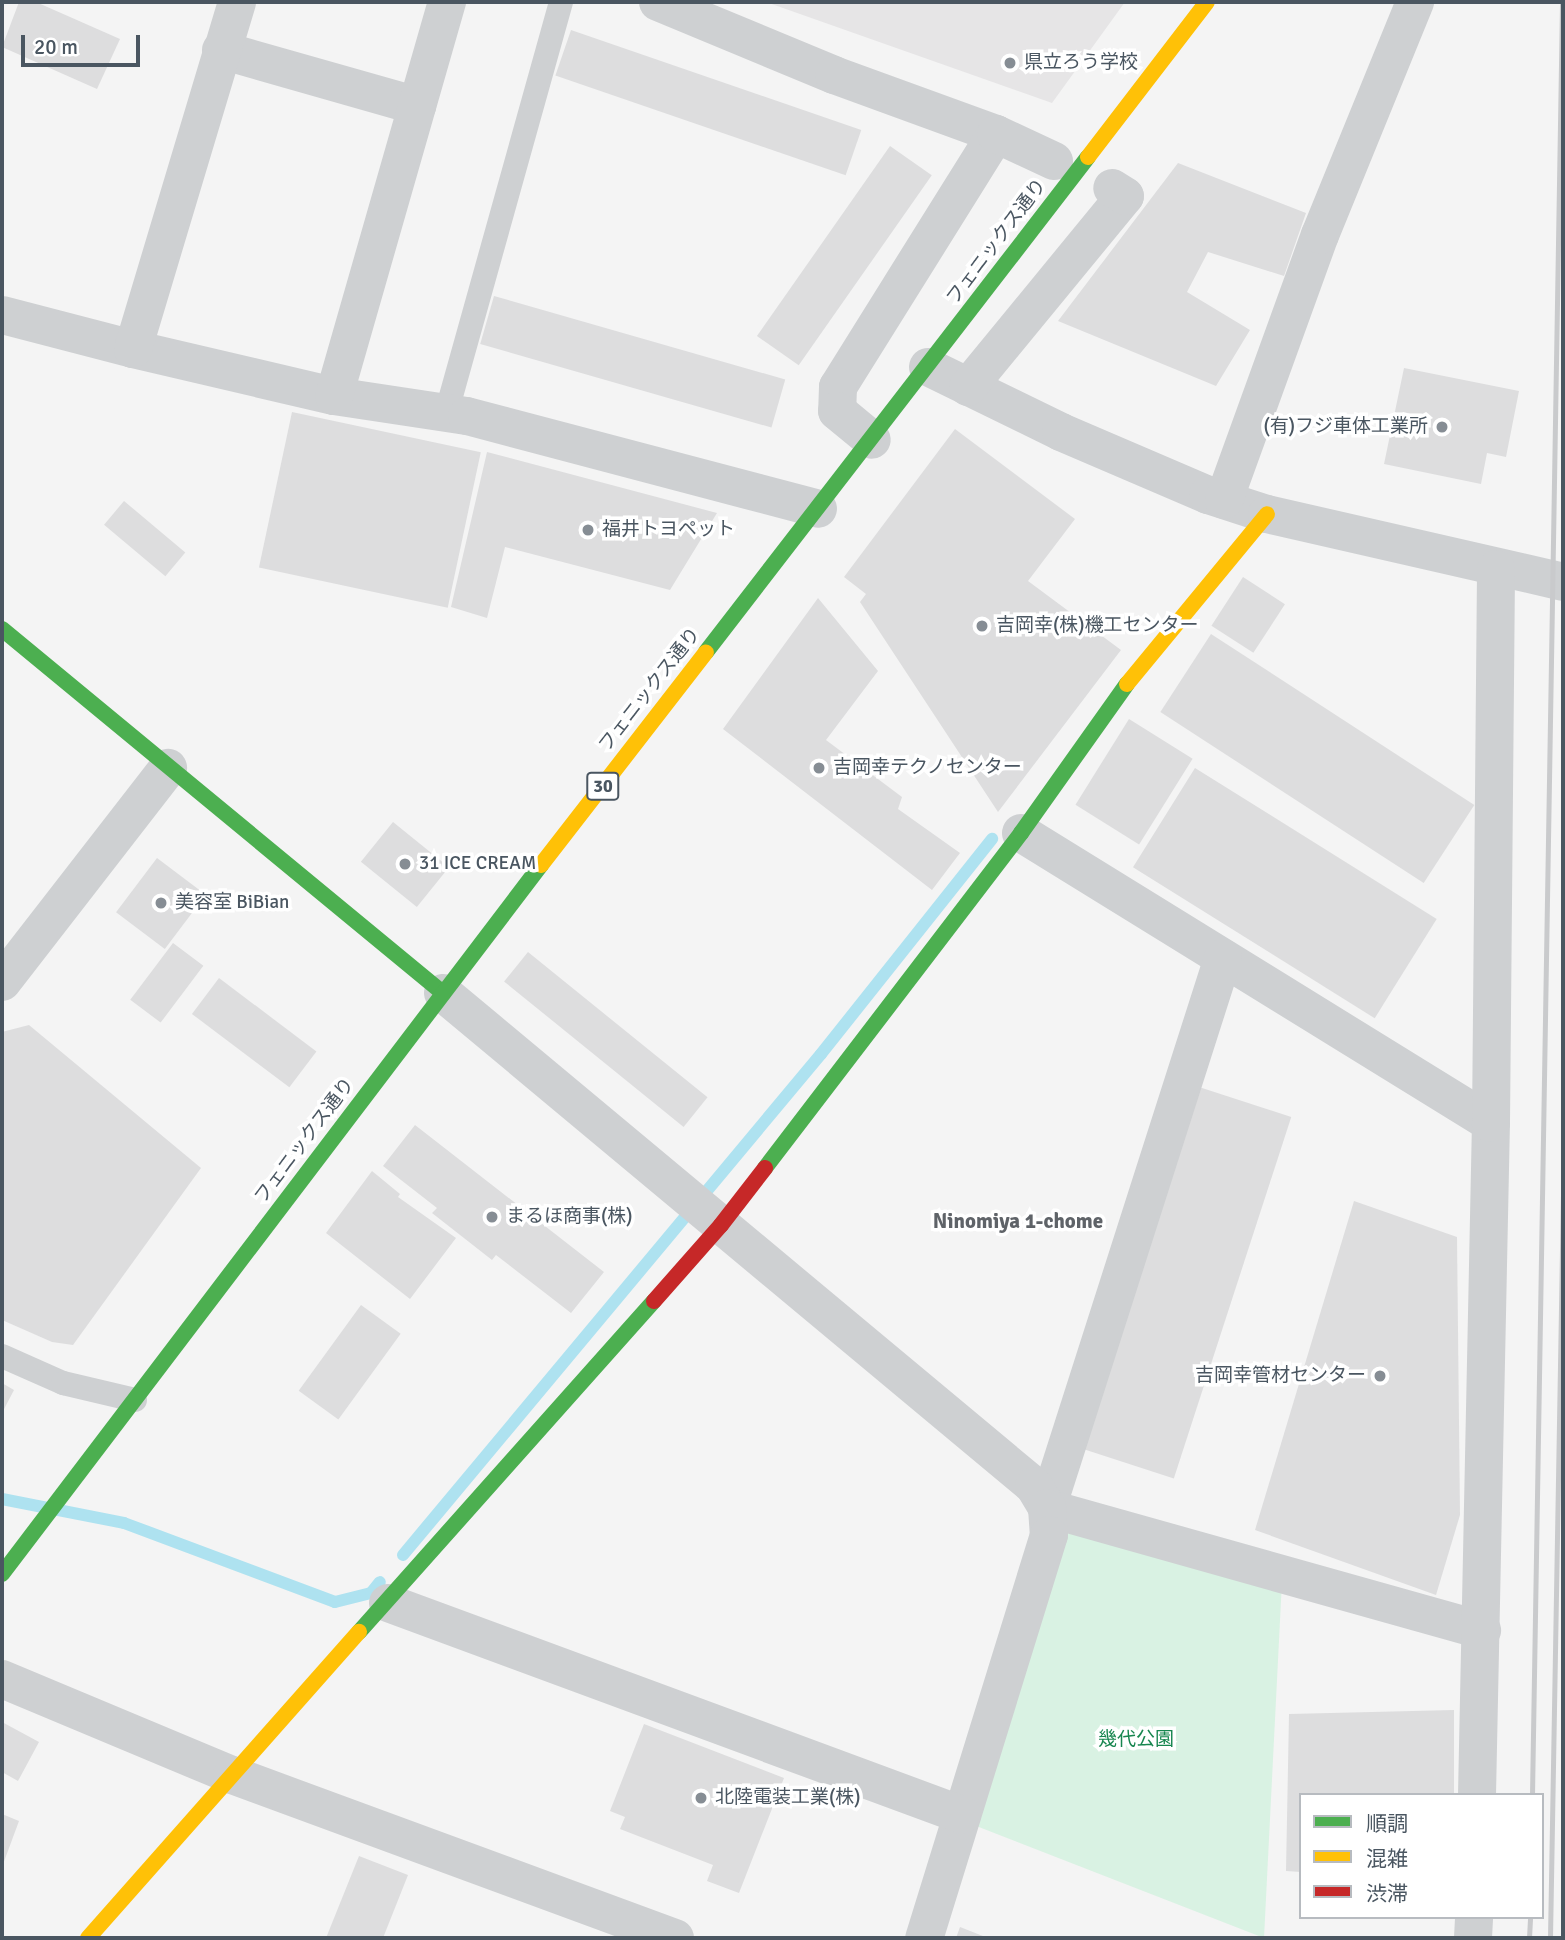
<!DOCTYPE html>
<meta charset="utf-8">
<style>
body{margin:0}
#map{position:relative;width:1565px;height:1940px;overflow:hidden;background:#f4f4f4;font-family:Signika,"Noto Sans JP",sans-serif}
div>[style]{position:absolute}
.education>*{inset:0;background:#e6e5e6}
.green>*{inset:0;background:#d9f2e3}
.stream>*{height:12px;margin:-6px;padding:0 6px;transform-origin:6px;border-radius:6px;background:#aee2f0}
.building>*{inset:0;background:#ddddde;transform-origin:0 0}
.lane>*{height:24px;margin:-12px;padding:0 12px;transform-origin:12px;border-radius:12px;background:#ced0d2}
.street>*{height:38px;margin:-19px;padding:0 19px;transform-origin:19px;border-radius:19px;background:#ced0d2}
.fast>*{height:16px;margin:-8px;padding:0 8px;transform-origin:8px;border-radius:8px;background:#4caf50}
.slow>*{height:16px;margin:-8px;padding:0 8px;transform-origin:8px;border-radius:8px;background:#ffc107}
.jam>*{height:16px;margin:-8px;padding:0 8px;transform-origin:8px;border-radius:8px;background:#c62828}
.rail>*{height:5px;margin:-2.5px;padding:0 2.5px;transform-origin:2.5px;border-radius:2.5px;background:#c9cacc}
.dots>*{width:19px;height:19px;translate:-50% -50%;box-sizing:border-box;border:4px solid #fff;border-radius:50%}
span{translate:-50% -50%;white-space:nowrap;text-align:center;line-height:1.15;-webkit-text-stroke:7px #fff;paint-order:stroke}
.shield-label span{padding:2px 5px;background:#fff;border:2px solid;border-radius:5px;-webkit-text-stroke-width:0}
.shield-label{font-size:18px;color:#4a5661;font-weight:700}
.poi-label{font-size:19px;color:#4a5661}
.left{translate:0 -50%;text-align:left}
.right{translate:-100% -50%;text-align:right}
.street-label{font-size:19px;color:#4a5661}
.park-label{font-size:19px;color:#17864f}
.neighbourhood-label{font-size:21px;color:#5f6368;font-weight:700}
.frame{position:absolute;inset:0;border:4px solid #4a5661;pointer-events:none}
.legend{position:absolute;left:1299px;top:1793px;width:245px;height:126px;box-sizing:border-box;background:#fff;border:2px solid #b7bbc0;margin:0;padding:9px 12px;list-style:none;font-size:21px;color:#4a5661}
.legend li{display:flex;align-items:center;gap:14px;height:35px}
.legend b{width:35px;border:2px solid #b7bbc0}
.scale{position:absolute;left:21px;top:35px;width:119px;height:32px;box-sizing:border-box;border:4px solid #4a5661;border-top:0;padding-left:9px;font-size:21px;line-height:24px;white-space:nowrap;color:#4a5661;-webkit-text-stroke:5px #fff;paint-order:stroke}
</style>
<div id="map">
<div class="education">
<i style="clip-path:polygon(766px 2px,1125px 2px,1052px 103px)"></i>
</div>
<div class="green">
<i style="clip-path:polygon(1061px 1522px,1282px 1581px,1264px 1938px,966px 1822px)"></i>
</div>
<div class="stream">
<i style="left:2px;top:1499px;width:124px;rotate:11.1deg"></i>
<i style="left:124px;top:1523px;width:225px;rotate:20.5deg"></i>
<i style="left:335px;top:1602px;width:37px;rotate:-14deg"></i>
<i style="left:371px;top:1593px;width:14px;rotate:-51deg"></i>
<i style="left:403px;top:1555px;width:652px;rotate:-50.16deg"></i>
<i style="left:821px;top:1054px;width:275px;rotate:-51.5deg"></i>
</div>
<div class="building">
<i style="clip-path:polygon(19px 2px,36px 2px,120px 39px,97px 89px,2px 47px)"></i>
<i style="left:571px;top:30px;width:307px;height:48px;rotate:19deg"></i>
<i style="left:890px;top:146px;width:51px;height:232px;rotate:35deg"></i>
<i style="clip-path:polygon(1178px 163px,1306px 213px,1284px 276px,1208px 252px,1187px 292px,1250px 330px,1216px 386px,1058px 321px)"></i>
<i style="left:494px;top:296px;width:303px;height:50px;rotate:16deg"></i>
<i style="clip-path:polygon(1404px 368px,1519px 391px,1506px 457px,1487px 453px,1481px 484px,1384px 464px)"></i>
<i style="left:292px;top:412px;width:193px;height:159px;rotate:12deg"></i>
<i style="clip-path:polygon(955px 429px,1075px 519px,1028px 581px,1121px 650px,998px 812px,860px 602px,866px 594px,844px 577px)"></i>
<i style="clip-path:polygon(487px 452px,717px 513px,670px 590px,505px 547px,487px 618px,451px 607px)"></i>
<i style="left:124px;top:501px;width:80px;height:31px;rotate:40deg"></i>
<i style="left:1243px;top:577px;width:50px;height:58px;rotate:33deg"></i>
<i style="clip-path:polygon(818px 598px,878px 671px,826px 740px,902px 797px,898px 809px,960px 853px,932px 890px,723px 729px)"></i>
<i style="left:1211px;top:634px;width:314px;height:93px;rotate:33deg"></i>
<i style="left:1129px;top:719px;width:75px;height:101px;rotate:32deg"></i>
<i style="left:1195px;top:768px;width:285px;height:117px;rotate:32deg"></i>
<i style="left:393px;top:822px;width:72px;height:51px;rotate:39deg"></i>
<i style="left:157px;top:858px;width:61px;height:68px;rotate:37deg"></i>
<i style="left:173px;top:943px;width:38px;height:71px;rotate:37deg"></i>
<i style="left:528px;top:952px;width:231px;height:38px;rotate:39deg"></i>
<i style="left:219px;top:978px;width:122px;height:45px;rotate:37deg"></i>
<i style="clip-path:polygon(29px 1025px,201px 1168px,73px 1345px,52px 1342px,2px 1320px,2px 1032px)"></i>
<i style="left:1199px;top:1087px;width:97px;height:380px;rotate:18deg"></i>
<i style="clip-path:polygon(415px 1125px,604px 1272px,571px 1313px,496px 1255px,492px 1260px,432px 1213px,437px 1208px,383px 1166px)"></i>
<i style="clip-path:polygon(372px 1171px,400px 1194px,398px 1197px,456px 1238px,410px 1299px,326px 1233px)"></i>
<i style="clip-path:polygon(1354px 1201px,1457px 1237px,1460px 1515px,1436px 1595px,1255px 1530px)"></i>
<i style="left:361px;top:1305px;width:49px;height:106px;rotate:36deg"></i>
<i style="clip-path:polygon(2px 1383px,14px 1390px,2px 1413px)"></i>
<i style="clip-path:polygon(1454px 1710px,1454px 1795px,1301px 1795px,1301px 1872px,1286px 1871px,1289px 1714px)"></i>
<i style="clip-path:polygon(2px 1722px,39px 1742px,18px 1781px,2px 1772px)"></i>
<i style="clip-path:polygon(644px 1724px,784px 1778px,739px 1893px,707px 1881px,713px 1865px,620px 1829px,625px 1817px,610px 1811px)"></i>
<i style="clip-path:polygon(2px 1814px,19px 1821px,2px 1867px)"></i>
<i style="clip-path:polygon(359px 1856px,408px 1875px,383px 1938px,326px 1938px)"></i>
<i style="clip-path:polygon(960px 1927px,988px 1938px,956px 1938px)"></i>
</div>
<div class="lane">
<i style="left:446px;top:414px;width:428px;rotate:-74.4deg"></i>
<i style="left:2px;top:1356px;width:67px;rotate:23.9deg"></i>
<i style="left:63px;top:1383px;width:74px;rotate:13.3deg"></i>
</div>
<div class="street">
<i style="left:658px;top:2px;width:191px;rotate:22.5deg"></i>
<i style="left:834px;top:75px;width:172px;rotate:20deg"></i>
<i style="left:996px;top:134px;width:298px;rotate:122deg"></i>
<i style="left:838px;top:387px;width:24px;rotate:92deg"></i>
<i style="left:837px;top:411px;width:45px;rotate:39.6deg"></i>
<i style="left:221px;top:50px;width:204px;rotate:15.9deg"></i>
<i style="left:996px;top:134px;width:64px;rotate:25deg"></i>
<i style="left:2px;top:315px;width:135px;rotate:14.5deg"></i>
<i style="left:133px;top:349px;width:206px;rotate:13.2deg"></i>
<i style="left:334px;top:396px;width:134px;rotate:8.6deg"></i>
<i style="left:467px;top:416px;width:363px;rotate:14.8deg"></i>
<i style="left:133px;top:349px;width:362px;rotate:-73.3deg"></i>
<i style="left:928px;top:367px;width:148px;rotate:26deg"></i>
<i style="left:1061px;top:432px;width:160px;rotate:23.2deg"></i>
<i style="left:1208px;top:495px;width:62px;rotate:17.9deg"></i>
<i style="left:1267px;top:514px;width:304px;rotate:12.9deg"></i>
<i style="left:968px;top:387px;width:247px;rotate:-50.6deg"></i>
<i style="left:1125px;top:196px;width:15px;rotate:-148deg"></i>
<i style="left:334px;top:396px;width:410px;rotate:-74deg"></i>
<i style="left:1224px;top:500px;width:282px;rotate:-70.1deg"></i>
<i style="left:1320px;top:235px;width:252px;rotate:-67.8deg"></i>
<i style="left:1021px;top:833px;width:552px;rotate:31.68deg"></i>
<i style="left:1223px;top:958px;width:577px;rotate:107.74deg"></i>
<i style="left:1047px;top:1508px;width:452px;rotate:15.7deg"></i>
<i style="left:2px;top:982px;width:271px;rotate:-52.2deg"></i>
<i style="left:443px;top:993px;width:770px;rotate:39.83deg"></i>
<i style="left:1034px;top:1486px;width:26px;rotate:59deg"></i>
<i style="left:1047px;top:1508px;width:27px;rotate:86deg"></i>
<i style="left:1049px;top:1535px;width:422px;rotate:107.2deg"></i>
<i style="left:388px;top:1603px;width:612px;rotate:20.27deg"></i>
<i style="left:2px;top:1679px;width:249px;rotate:22.7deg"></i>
<i style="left:232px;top:1775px;width:472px;rotate:20.2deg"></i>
<i style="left:1477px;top:1795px;width:672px;rotate:-88.81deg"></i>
<i style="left:1491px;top:1123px;width:554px;rotate:-89.48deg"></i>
<i style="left:1473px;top:1938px;width:21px;rotate:-87deg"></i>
</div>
<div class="fast">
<i style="left:2px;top:629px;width:572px;rotate:39.54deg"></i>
<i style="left:706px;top:652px;width:625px;rotate:-52.34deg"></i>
<i style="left:765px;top:1168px;width:422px;rotate:-52.6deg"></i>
<i style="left:1021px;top:833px;width:183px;rotate:-54.6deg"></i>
<i style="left:2px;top:1574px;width:891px;rotate:-52.76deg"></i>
<i style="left:359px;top:1632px;width:443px;rotate:-48.3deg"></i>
</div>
<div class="slow">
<i style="left:1088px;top:157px;width:195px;rotate:-52.5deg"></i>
<i style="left:1127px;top:684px;width:220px;rotate:-50.5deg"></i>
<i style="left:541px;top:865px;width:269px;rotate:-52.2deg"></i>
<i style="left:88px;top:1938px;width:409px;rotate:-48.5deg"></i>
</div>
<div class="jam">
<i style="left:654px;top:1301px;width:101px;rotate:-48.6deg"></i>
<i style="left:721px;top:1225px;width:72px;rotate:-52.3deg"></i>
</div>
<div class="rail">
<i style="left:1532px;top:1795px;width:1793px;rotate:-89.04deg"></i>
<i style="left:1529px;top:1938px;width:21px;rotate:-87deg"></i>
<i style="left:1550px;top:1938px;width:742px;rotate:-89deg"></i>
</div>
<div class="dots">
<i style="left:1010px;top:63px;background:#868d94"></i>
<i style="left:1442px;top:427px;background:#868d94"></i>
<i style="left:588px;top:530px;background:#868d94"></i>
<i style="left:982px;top:626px;background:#868d94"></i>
<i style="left:819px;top:768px;background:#868d94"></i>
<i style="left:405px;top:864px;background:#868d94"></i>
<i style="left:161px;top:903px;background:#868d94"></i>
<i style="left:492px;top:1217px;background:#868d94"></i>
<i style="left:1380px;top:1376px;background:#868d94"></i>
<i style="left:701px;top:1798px;background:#868d94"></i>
</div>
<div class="shield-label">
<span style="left:603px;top:786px">30</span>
</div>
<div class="poi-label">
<span class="left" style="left:1024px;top:63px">県立ろう学校</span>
<span class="right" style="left:1428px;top:427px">(有)フジ車体工業所</span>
<span class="left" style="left:602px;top:530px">福井トヨペット</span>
<span class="left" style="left:996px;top:626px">吉岡幸(株)機工センター</span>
<span class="left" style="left:833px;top:768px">吉岡幸テクノセンター</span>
<span class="left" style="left:419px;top:864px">31 ICE CREAM</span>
<span class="left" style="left:175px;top:903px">美容室 BiBian</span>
<span class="left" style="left:506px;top:1217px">まるほ商事(株)</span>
<span class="right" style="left:1366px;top:1376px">吉岡幸管材センター</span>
<span class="left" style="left:715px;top:1798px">北陸電装工業(株)</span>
</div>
<div class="street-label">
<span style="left:997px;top:242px;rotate:-53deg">フェニックス通り</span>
<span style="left:650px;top:690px;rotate:-52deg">フェニックス通り</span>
<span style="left:305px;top:1141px;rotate:-53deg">フェニックス通り</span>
</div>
<div class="park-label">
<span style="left:1136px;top:1740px">幾代公園</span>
</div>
<div class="neighbourhood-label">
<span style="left:1018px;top:1221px">Ninomiya 1-chome</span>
</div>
<div class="frame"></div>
<ul class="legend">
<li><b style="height:9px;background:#4caf50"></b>順調</li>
<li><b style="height:9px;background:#ffc107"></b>混雑</li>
<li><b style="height:9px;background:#c62828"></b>渋滞</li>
</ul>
<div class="scale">20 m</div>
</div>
